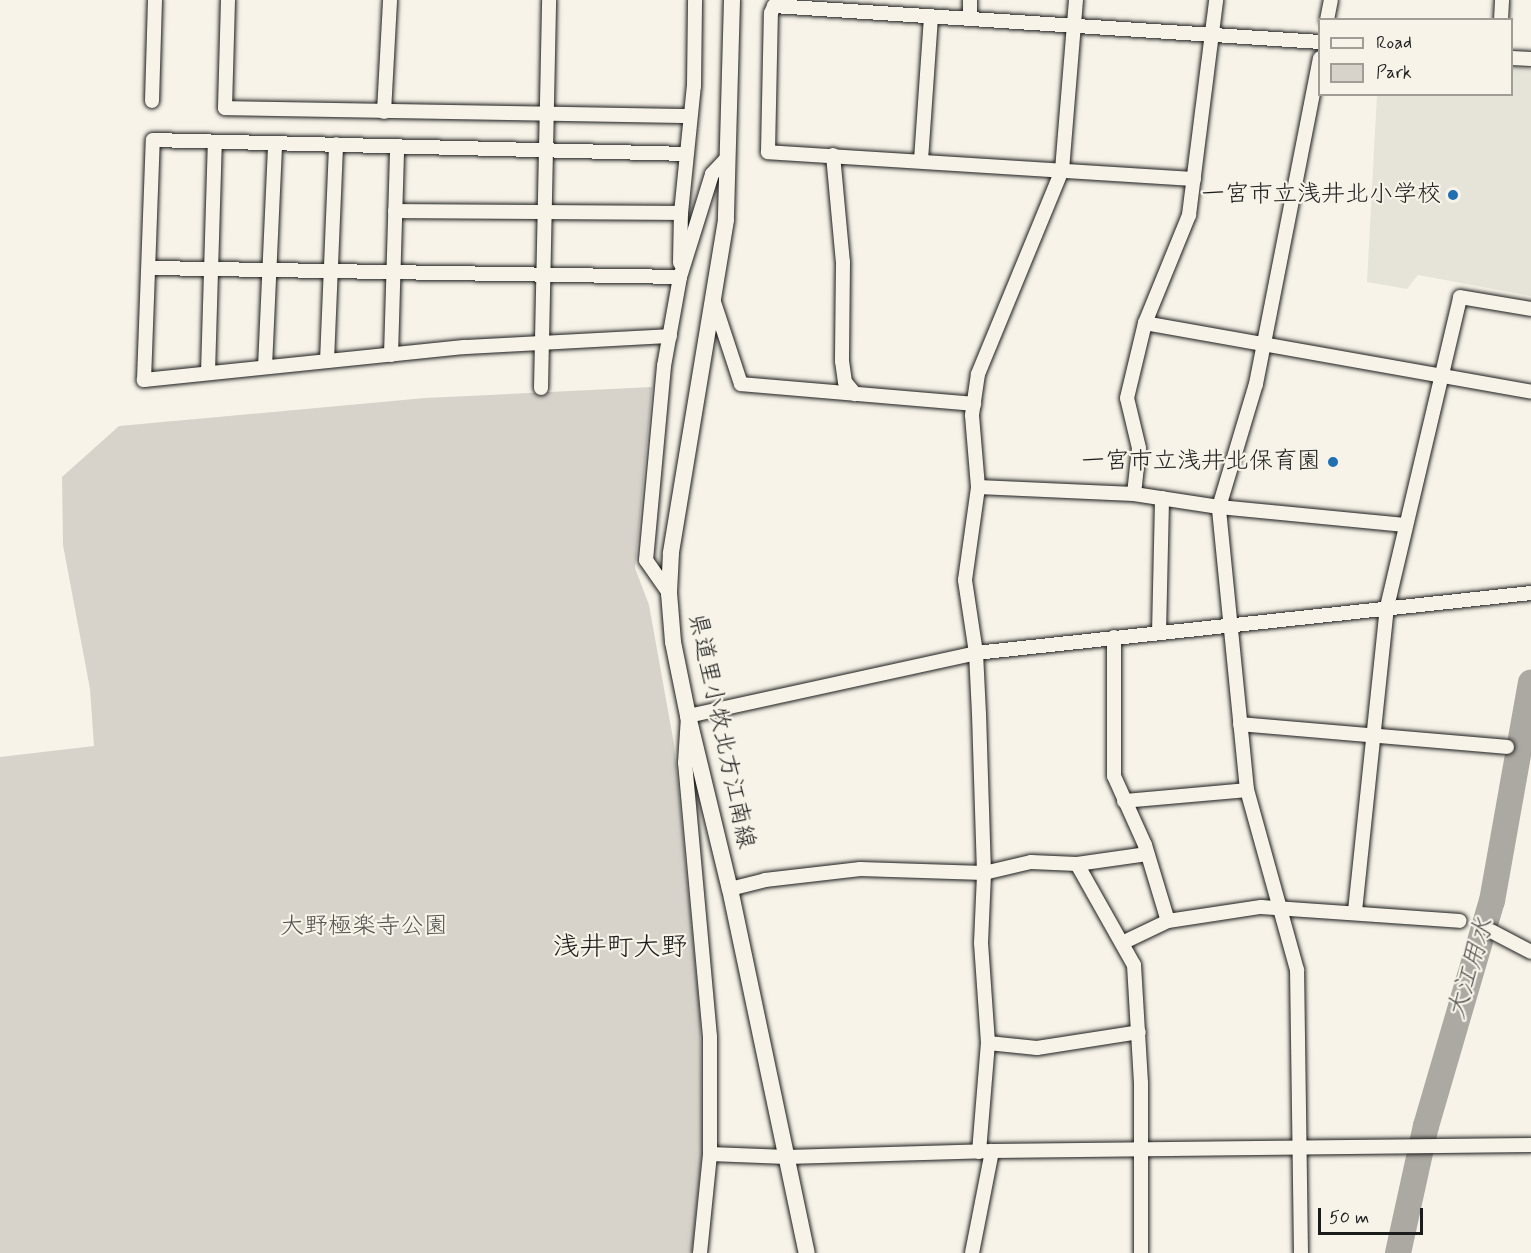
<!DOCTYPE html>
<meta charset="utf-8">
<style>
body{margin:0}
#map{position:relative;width:1531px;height:1253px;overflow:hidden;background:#f7f3e8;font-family:Mynerve,"Klee One",sans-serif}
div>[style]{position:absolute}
.built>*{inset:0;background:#e6e3d9}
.green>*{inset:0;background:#d7d3cb}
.river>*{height:26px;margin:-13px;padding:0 13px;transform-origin:13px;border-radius:13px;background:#aca9a2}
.roads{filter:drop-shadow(0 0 2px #1c1c1c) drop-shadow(0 0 2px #1c1c1c)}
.minor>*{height:14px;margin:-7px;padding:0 7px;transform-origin:7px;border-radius:7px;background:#f7f3e8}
.major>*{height:16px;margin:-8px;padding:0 8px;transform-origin:8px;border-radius:8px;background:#f7f3e8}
.dots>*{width:16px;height:16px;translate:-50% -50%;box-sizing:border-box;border:3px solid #f7f3e8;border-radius:50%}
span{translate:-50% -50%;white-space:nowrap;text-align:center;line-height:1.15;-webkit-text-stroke:4.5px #f7f3e8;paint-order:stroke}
.poi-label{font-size:24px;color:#1c1c1c}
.right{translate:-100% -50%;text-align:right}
.street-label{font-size:24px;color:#1c1c1c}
.park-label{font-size:24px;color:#545351}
.water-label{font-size:26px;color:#565452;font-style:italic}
.quarter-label{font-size:27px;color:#1c1c1c}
.legend{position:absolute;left:1318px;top:18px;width:195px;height:78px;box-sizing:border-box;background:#f7f3e8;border:2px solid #9f9d96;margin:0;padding:8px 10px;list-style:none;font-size:18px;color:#1c1c1c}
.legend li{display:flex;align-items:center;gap:12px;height:30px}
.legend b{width:30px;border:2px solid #9f9d96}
.scale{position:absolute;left:1318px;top:1208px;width:105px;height:27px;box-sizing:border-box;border:3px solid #1c1c1c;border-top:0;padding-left:8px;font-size:18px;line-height:21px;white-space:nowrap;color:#1c1c1c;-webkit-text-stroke:4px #f7f3e8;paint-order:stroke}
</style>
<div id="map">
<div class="built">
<i style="clip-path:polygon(1512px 67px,1531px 69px,1531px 296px,1418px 275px,1407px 289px,1367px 282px,1377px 95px,1512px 94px)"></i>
</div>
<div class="green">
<i style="clip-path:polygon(652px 387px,635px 568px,649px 605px,674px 744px,700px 1016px,702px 1152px,692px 1253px,0 1253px,0 757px,94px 746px,90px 689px,63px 545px,62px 477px,119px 426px,425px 398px)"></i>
</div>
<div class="river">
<i style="left:1398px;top:1253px;width:130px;rotate:-77.6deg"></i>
<i style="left:1426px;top:1126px;width:234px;rotate:-73.7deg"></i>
<i style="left:1492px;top:901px;width:222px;rotate:-79.9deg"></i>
</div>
<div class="roads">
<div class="minor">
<i style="left:228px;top:0;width:108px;rotate:91.6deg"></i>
<i style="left:225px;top:108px;width:465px;rotate:1deg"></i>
<i style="left:970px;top:0;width:19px;rotate:90deg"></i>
<i style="left:1327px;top:20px;width:20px;rotate:-79deg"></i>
<i style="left:1501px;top:20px;width:20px;rotate:-87deg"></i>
<i style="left:1512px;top:58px;width:19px;rotate:3deg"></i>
<i style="left:152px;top:101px;width:101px;rotate:-88.3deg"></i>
<i style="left:384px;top:112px;width:112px;rotate:-86.9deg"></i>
<i style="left:833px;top:155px;width:107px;rotate:84.7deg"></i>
<i style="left:843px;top:262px;width:99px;rotate:90.6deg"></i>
<i style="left:842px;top:361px;width:21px;rotate:82deg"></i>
<i style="left:845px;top:382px;width:16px;rotate:50deg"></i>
<i style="left:921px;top:160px;width:143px;rotate:-86deg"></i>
<i style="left:1194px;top:179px;width:427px;rotate:-176.4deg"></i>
<i style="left:768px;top:152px;width:139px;rotate:-88.8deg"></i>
<i style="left:771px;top:13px;width:8px;rotate:-67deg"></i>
<i style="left:774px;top:6px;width:547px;rotate:3.77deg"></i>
<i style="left:395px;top:211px;width:286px;rotate:0.4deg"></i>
<i style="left:680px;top:263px;width:50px;rotate:-88.9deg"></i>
<i style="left:681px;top:213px;width:128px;rotate:-84.2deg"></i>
<i style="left:694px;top:86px;width:86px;rotate:-89.3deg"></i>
<i style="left:150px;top:268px;width:530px;rotate:0.97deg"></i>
<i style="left:714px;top:302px;width:86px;rotate:71.8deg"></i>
<i style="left:741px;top:384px;width:234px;rotate:4.9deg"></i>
<i style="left:1145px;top:323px;width:392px;rotate:10.1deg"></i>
<i style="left:670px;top:336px;width:206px;rotate:176.9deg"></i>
<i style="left:464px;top:347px;width:322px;rotate:174.1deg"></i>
<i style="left:144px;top:380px;width:240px;rotate:-87.9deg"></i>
<i style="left:153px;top:140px;width:533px;rotate:1.5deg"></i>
<i style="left:391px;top:355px;width:208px;rotate:-88.3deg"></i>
<i style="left:327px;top:361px;width:217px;rotate:-87.6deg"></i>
<i style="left:265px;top:367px;width:224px;rotate:-87.4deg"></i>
<i style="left:208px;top:373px;width:231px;rotate:-88.3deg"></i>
<i style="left:541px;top:388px;width:388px;rotate:-88.8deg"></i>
<i style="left:978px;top:487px;width:156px;rotate:2.6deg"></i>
<i style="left:1134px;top:494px;width:86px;rotate:8.7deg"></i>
<i style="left:1219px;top:507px;width:187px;rotate:5.5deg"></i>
<i style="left:1134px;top:494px;width:46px;rotate:-83.8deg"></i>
<i style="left:1139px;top:448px;width:51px;rotate:-103.5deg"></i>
<i style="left:1127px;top:398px;width:77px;rotate:-76.5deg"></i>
<i style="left:1145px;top:323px;width:117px;rotate:-67.8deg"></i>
<i style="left:1189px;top:215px;width:217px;rotate:-82.8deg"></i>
<i style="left:669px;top:593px;width:40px;rotate:-124.9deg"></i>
<i style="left:646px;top:560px;width:195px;rotate:-84.7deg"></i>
<i style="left:664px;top:366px;width:90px;rotate:-79.8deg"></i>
<i style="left:680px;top:277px;width:108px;rotate:-72.7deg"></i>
<i style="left:712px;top:174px;width:23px;rotate:-47deg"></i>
<i style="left:1159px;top:633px;width:135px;rotate:-88.7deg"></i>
<i style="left:1114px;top:637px;width:139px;rotate:90deg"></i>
<i style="left:1114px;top:776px;width:76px;rotate:65.8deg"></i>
<i style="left:1145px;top:845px;width:79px;rotate:73.2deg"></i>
<i style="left:1240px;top:724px;width:268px;rotate:4.9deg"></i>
<i style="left:1124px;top:801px;width:123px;rotate:-5.1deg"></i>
<i style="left:1077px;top:864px;width:71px;rotate:-8.1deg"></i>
<i style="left:730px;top:889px;width:36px;rotate:-14deg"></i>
<i style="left:765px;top:880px;width:96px;rotate:-6.6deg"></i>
<i style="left:860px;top:869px;width:124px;rotate:1.8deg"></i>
<i style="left:984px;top:873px;width:48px;rotate:-13.2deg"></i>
<i style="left:1031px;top:862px;width:46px;rotate:2.5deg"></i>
<i style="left:1077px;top:864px;width:116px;rotate:60.6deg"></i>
<i style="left:1134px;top:965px;width:118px;rotate:86.6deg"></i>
<i style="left:1141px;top:1083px;width:170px;rotate:90deg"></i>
<i style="left:1355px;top:911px;width:306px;rotate:-84deg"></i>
<i style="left:1387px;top:607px;width:318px;rotate:-76.7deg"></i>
<i style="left:1460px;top:297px;width:72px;rotate:9.6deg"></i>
<i style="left:1491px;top:931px;width:45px;rotate:27.7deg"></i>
<i style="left:1122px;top:943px;width:51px;rotate:-25.6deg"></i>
<i style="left:1168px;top:921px;width:94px;rotate:-8.6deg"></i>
<i style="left:1261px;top:907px;width:199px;rotate:4deg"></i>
<i style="left:988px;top:1043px;width:49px;rotate:5.8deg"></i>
<i style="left:1037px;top:1048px;width:103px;rotate:-8.9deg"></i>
<i style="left:979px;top:1152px;width:109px;rotate:-85.3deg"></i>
<i style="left:988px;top:1043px;width:100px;rotate:-94deg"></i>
<i style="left:981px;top:943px;width:70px;rotate:-87.5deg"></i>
<i style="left:984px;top:873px;width:159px;rotate:-91.8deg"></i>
<i style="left:979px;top:714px;width:61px;rotate:-92.8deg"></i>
<i style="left:976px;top:653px;width:74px;rotate:-98.6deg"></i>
<i style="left:965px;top:580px;width:94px;rotate:-82deg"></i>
<i style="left:978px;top:487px;width:72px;rotate:-94.8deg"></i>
<i style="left:972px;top:415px;width:41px;rotate:-81.7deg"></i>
<i style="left:978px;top:374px;width:221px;rotate:-67.6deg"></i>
<i style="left:1062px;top:170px;width:171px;rotate:-85.3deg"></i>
<i style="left:710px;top:1154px;width:77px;rotate:2.2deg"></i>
<i style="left:787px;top:1157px;width:205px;rotate:-1.7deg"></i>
<i style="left:992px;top:1151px;width:539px;rotate:-0.64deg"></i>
<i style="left:700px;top:1253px;width:100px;rotate:-84.2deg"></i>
<i style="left:710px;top:1154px;width:117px;rotate:-90deg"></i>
<i style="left:710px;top:1037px;width:275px;rotate:-95.2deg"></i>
<i style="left:685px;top:763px;width:47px;rotate:-86.3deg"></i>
<i style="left:688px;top:716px;width:295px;rotate:-12.3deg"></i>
<i style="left:976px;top:653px;width:558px;rotate:-6.17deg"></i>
<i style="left:972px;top:1253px;width:104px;rotate:-78.9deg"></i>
<i style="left:1301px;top:1253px;width:283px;rotate:-90.8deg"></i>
<i style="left:1297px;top:970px;width:187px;rotate:-105.5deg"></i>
<i style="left:1247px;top:790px;width:284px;rotate:-95.7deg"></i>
<i style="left:1219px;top:507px;width:128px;rotate:-73.3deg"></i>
<i style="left:1256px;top:384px;width:332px;rotate:-78.9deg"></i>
</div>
<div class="major">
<i style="left:732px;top:0;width:220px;rotate:91.6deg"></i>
<i style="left:726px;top:220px;width:338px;rotate:99.4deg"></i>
<i style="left:671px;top:553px;width:40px;rotate:92.9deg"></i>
<i style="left:669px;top:593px;width:49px;rotate:85.3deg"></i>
<i style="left:673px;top:642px;width:76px;rotate:78.5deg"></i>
<i style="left:688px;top:716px;width:178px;rotate:76.4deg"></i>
<i style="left:730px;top:889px;width:372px;rotate:78.1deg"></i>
</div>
</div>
<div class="dots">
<i style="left:1453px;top:195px;background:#1f6fb2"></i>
<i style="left:1333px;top:462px;background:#1f6fb2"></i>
</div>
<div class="poi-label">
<span class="right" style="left:1441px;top:195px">一宮市立浅井北小学校</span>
<span class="right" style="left:1321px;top:462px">一宮市立浅井北保育園</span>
</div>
<div class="street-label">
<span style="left:721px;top:731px;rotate:78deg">県道里小牧北方江南線</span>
</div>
<div class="park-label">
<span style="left:364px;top:927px">大野極楽寺公園</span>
</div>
<div class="water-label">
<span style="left:1472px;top:969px;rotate:-73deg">大江用水</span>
</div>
<div class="quarter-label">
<span style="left:620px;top:948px">浅井町大野</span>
</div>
<ul class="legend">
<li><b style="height:8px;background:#f7f3e8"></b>Road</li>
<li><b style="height:16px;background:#d7d3cb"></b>Park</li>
</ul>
<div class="scale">50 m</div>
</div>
